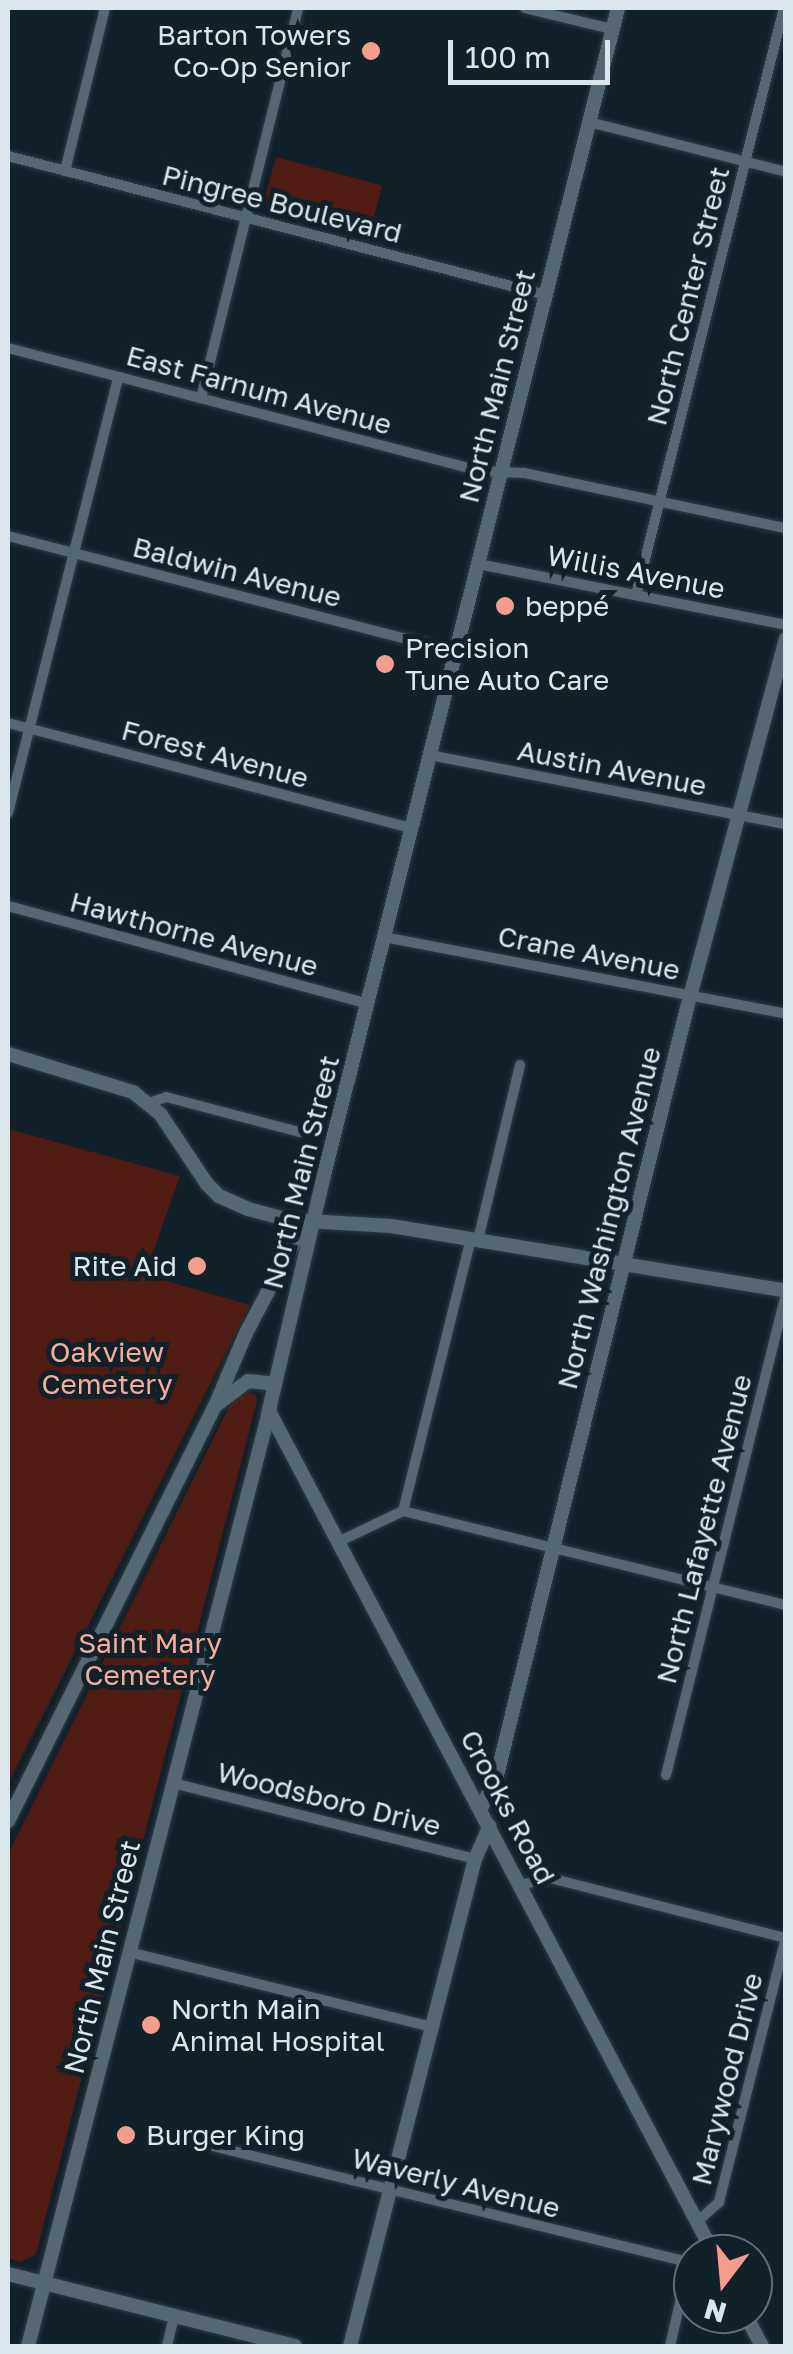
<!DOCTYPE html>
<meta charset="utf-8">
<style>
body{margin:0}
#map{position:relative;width:793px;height:2354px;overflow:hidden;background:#10212a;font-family:"Golos Text",sans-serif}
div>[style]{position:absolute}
.green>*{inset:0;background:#501b12;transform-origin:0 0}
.roads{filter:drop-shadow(0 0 2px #303a42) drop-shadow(0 0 2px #303a42)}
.street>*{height:10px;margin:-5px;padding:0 5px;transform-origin:5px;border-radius:5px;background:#556772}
.secondary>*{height:14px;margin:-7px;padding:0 7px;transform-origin:7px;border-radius:7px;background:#556772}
.dots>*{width:28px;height:28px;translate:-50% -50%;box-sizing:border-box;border:5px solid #10212a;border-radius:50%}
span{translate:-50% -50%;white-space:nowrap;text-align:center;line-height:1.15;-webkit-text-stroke:10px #10212a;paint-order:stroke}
.poi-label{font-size:28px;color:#dbe5ec}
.right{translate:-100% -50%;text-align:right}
.left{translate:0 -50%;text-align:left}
.street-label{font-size:28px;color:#dbe5ec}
.park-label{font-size:28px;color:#f7ab9c}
.frame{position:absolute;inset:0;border:10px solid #dbe5ec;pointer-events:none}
.north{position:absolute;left:673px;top:2234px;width:100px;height:100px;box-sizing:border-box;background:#10212a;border:2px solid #616f78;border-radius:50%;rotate:196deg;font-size:28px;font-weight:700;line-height:40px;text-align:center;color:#dbe5ec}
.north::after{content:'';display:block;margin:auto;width:35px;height:45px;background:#f49d8c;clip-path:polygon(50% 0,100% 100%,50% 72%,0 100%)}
.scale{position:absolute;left:448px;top:40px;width:162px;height:45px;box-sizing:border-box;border:5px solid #dbe5ec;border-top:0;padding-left:12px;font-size:30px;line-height:35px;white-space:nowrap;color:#dbe5ec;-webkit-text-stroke:8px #10212a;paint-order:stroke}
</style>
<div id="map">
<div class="green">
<i style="left:276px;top:157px;width:110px;height:49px;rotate:15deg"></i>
<i style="clip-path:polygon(8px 1129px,180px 1176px,145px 1275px,250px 1305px,8px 1784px)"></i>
<i style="clip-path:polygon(242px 1390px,256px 1395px,257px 1401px,36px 2254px,21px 2262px,8px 2258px,8px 1854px,228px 1409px)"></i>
</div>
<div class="roads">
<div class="street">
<i style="left:525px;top:8px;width:89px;rotate:13.6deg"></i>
<i style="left:589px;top:122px;width:203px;rotate:14.2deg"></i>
<i style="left:8px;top:156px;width:556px;rotate:14.49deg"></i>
<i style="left:65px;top:171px;width:168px;rotate:-76.2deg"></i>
<i style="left:8px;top:348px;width:487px;rotate:14.6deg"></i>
<i style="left:479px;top:471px;width:45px;rotate:2.5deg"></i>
<i style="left:524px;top:473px;width:268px;rotate:11.9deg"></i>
<i style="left:201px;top:398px;width:402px;rotate:-76deg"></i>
<i style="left:8px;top:536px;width:462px;rotate:14.5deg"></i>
<i style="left:478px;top:564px;width:314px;rotate:11.2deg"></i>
<i style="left:636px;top:595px;width:605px;rotate:-75.85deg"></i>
<i style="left:8px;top:723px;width:416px;rotate:14.6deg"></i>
<i style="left:430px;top:755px;width:363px;rotate:11deg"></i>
<i style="left:8px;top:813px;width:450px;rotate:-75.8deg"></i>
<i style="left:8px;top:906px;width:374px;rotate:15.2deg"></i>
<i style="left:384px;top:937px;width:409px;rotate:10.8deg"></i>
<i style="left:149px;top:1103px;width:18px;rotate:-19deg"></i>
<i style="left:166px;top:1097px;width:138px;rotate:14.7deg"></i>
<i style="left:478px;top:1240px;width:180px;rotate:-76.5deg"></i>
<i style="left:403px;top:1511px;width:281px;rotate:-76deg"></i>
<i style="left:340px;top:1541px;width:70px;rotate:-25.5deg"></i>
<i style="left:403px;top:1511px;width:394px;rotate:13.8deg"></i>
<i style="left:666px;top:1775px;width:496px;rotate:-76deg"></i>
<i style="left:173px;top:1783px;width:311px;rotate:14.1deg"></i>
<i style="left:521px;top:1885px;width:30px;rotate:-14deg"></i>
<i style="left:550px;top:1878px;width:244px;rotate:14.3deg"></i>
<i style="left:129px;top:1952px;width:312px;rotate:13.9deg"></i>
<i style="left:208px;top:2145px;width:499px;rotate:13.7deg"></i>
<i style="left:697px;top:2222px;width:30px;rotate:-42deg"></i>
<i style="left:719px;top:2202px;width:273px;rotate:-75.8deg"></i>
<i style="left:167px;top:2346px;width:31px;rotate:-77deg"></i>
<i style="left:670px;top:2346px;width:85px;rotate:-77.1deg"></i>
</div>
<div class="secondary">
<i style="left:8px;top:1054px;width:131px;rotate:16.9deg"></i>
<i style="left:133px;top:1092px;width:36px;rotate:39deg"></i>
<i style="left:161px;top:1115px;width:83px;rotate:56.3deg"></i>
<i style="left:207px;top:1184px;width:17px;rotate:45deg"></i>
<i style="left:219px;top:1196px;width:32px;rotate:24deg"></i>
<i style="left:248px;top:1209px;width:43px;rotate:14.7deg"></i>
<i style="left:290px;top:1220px;width:101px;rotate:3.4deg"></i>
<i style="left:391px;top:1226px;width:400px;rotate:9.3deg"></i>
<i style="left:215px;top:1406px;width:79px;rotate:-67deg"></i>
<i style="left:246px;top:1333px;width:105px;rotate:-62.2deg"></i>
<i style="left:295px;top:1240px;width:24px;rotate:-48deg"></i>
<i style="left:269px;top:1411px;width:953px;rotate:62.17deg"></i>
<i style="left:268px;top:1414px;width:245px;rotate:-76.8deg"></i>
<i style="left:324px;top:1175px;width:1203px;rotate:-75.86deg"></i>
<i style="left:481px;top:1808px;width:33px;rotate:-63deg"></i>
<i style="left:496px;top:1779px;width:794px;rotate:-76.09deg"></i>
<i style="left:687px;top:1008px;width:382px;rotate:-75deg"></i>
<i style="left:8px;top:1821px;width:464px;rotate:-63.5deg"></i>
<i style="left:215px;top:1406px;width:41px;rotate:-37.1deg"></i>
<i style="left:248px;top:1381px;width:27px;rotate:6deg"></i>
<i style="left:275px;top:1384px;width:5px;rotate:101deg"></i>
<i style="left:8px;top:2274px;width:296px;rotate:14.1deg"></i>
<i style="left:745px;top:2314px;width:36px;rotate:62deg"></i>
<i style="left:28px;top:2346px;width:969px;rotate:-75.53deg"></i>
<i style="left:350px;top:2346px;width:503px;rotate:-75.6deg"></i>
<i style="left:475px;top:1859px;width:36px;rotate:-66deg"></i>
</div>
</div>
<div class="dots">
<i style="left:371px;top:51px;background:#f49d8c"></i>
<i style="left:505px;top:606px;background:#f49d8c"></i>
<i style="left:385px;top:664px;background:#f49d8c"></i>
<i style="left:197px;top:1266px;background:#f49d8c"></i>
<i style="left:151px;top:2025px;background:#f49d8c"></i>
<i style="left:126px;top:2135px;background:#f49d8c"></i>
</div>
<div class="poi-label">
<span class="right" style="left:351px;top:51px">Barton Towers<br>Co-Op Senior</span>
<span class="left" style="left:525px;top:606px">beppé</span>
<span class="left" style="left:405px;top:664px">Precision<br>Tune Auto Care</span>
<span class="right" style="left:177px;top:1266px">Rite Aid</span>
<span class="left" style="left:171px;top:2025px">North Main<br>Animal Hospital</span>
<span class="left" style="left:146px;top:2135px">Burger King</span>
</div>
<div class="street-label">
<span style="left:282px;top:204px;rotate:14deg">Pingree Boulevard</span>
<span style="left:688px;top:296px;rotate:-76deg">North Center Street</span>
<span style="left:497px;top:386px;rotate:-76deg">North Main Street</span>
<span style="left:259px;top:390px;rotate:15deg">East Farnum Avenue</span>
<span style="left:237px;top:572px;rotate:14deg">Baldwin Avenue</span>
<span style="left:636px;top:572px;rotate:11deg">Willis Avenue</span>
<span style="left:215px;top:754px;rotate:15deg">Forest Avenue</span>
<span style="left:612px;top:768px;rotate:11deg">Austin Avenue</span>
<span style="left:194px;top:934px;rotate:15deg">Hawthorne Avenue</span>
<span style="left:589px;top:953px;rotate:11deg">Crane Avenue</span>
<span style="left:301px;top:1172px;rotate:-76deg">North Main Street</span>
<span style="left:609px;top:1218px;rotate:-76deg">North Washington Avenue</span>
<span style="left:704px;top:1529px;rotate:-76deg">North Lafayette Avenue</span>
<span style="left:329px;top:1799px;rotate:14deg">Woodsboro Drive</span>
<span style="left:508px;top:1807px;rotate:62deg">Crooks Road</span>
<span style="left:102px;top:1957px;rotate:-76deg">North Main Street</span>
<span style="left:727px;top:2079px;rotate:-76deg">Marywood Drive</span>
<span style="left:456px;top:2183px;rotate:14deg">Waverly Avenue</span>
</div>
<div class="park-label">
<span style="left:107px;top:1368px">Oakview<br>Cemetery</span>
<span style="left:150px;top:1659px">Saint Mary<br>Cemetery</span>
</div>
<div class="frame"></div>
<div class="north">N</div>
<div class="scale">100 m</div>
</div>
